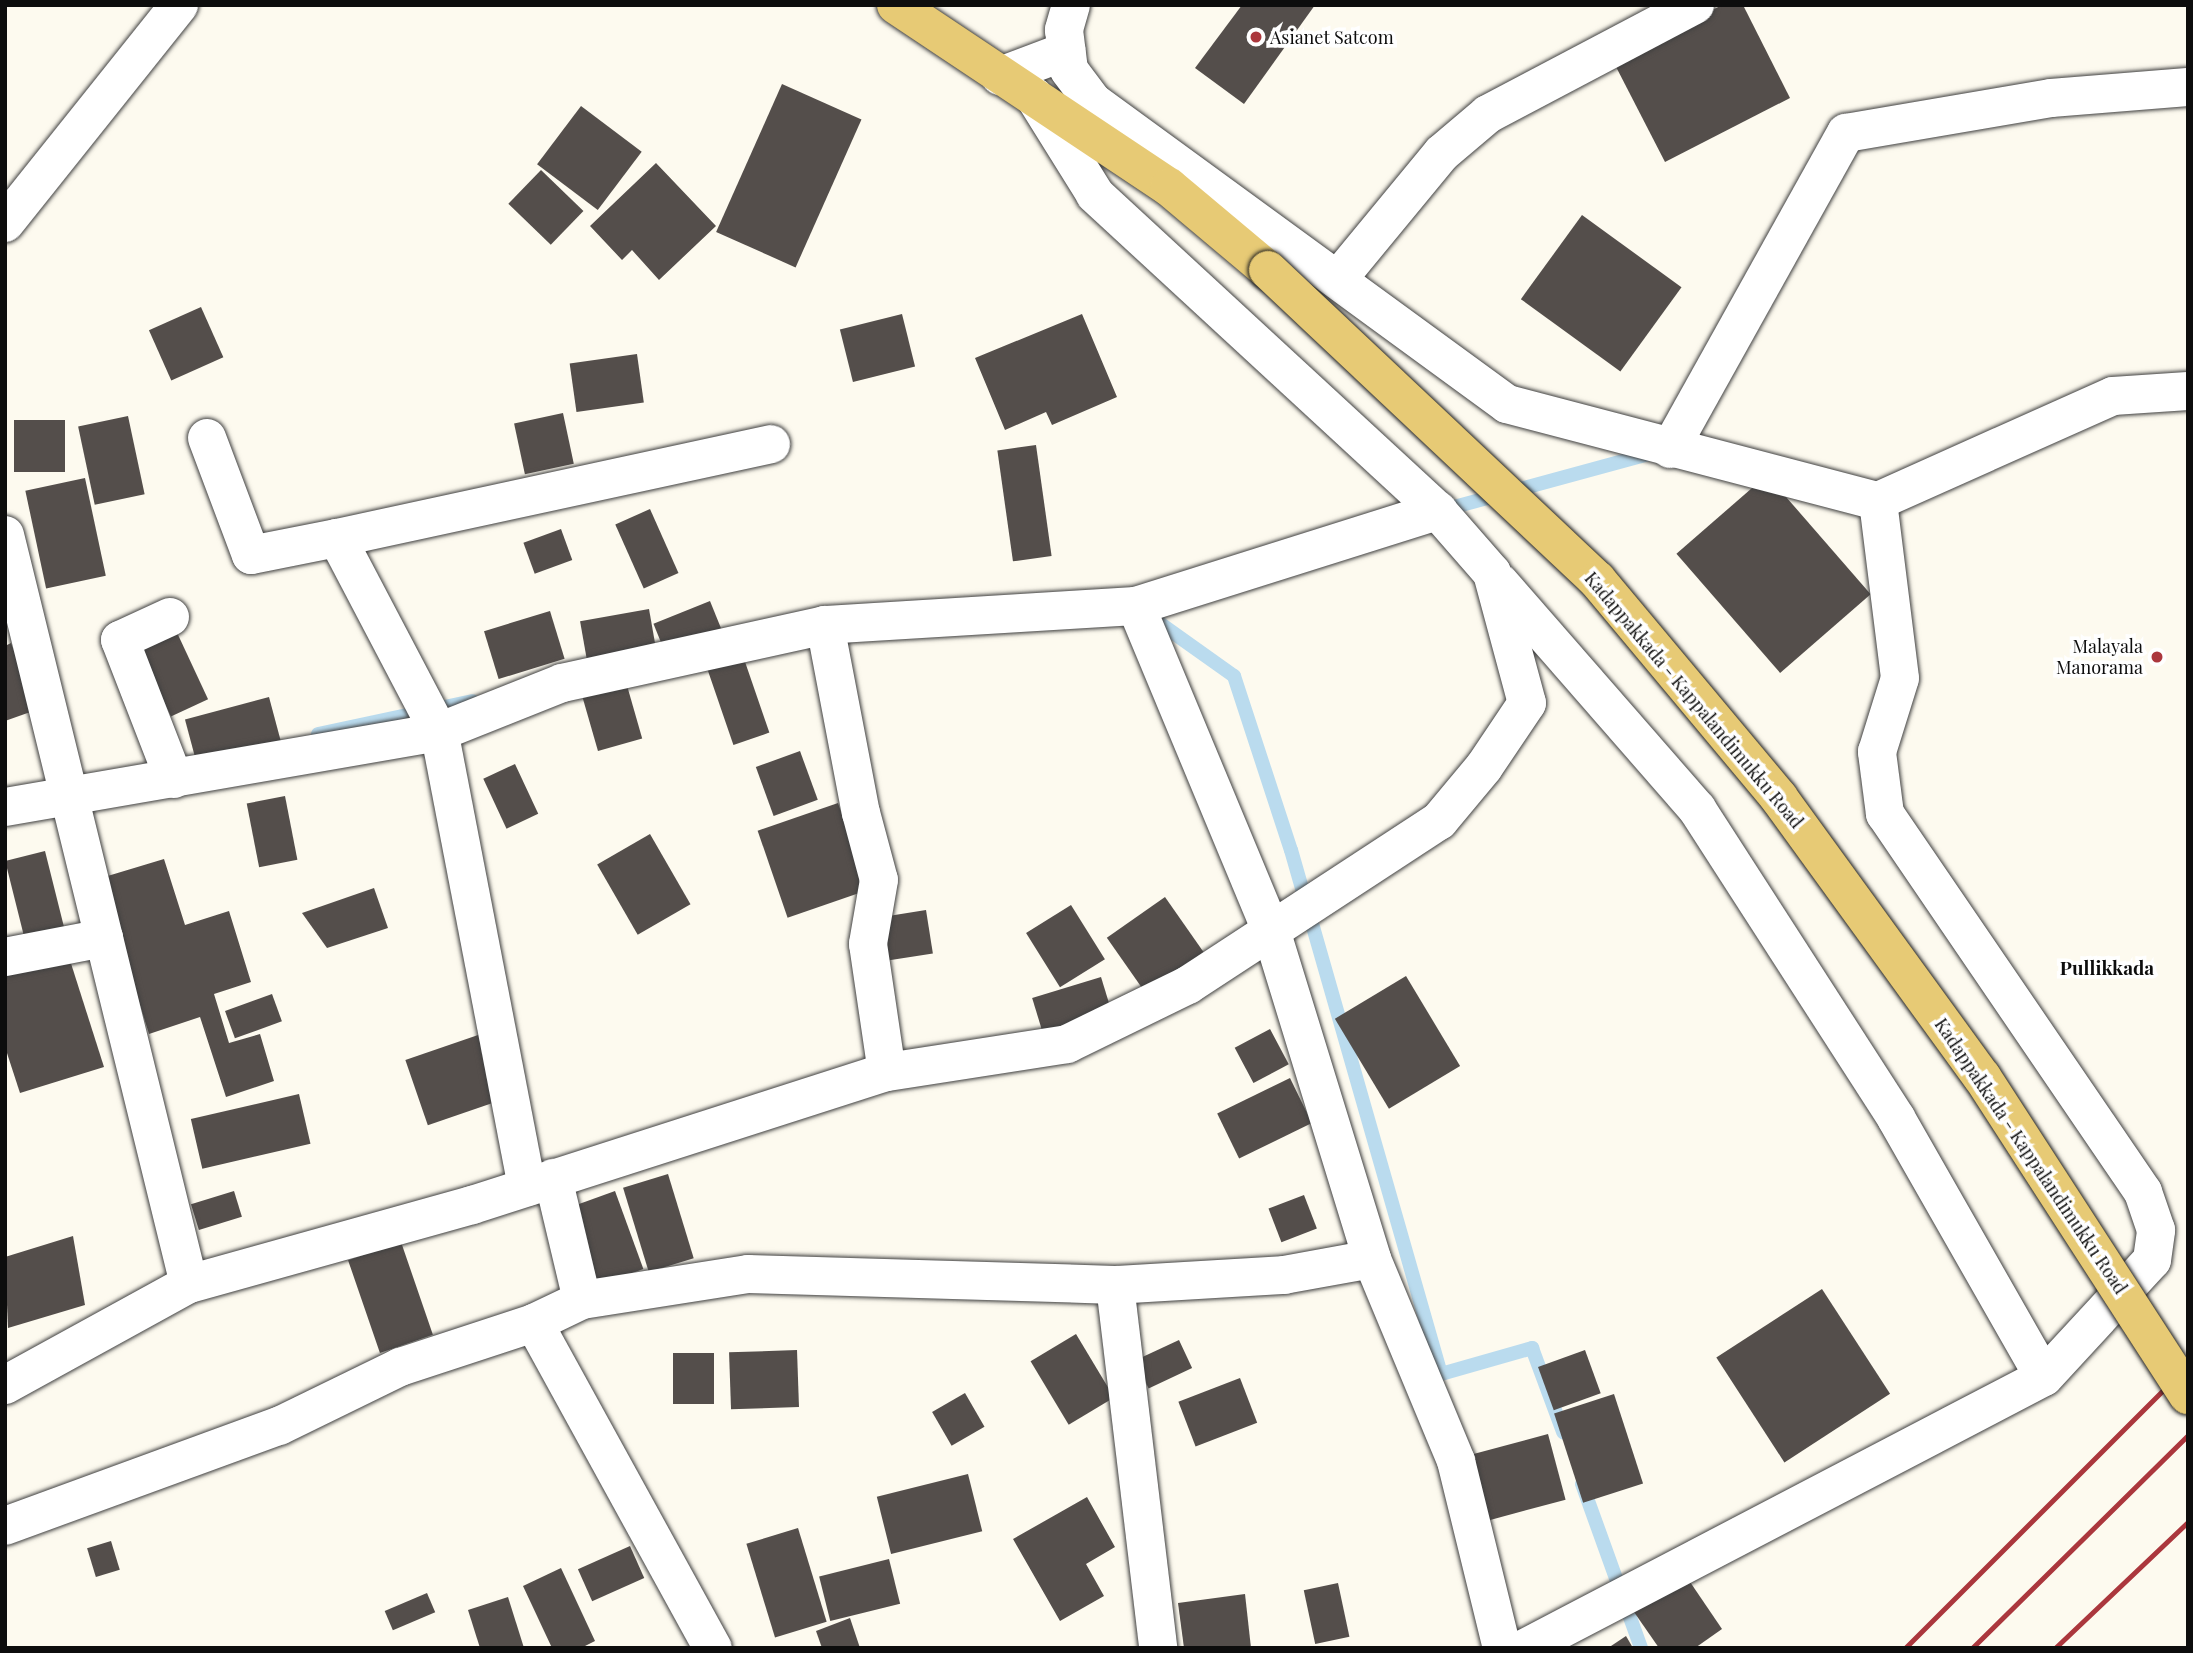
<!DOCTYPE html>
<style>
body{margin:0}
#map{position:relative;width:2193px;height:1653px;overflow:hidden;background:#fdfaef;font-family:"Playfair Display",serif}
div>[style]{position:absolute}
.stream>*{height:14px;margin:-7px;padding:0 7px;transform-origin:7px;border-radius:7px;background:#badbee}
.building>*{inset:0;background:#544e4b;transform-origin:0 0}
.roads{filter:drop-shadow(0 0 2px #404040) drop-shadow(0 0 2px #404040)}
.minor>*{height:38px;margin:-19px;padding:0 19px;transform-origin:19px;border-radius:19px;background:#fff}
.major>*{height:38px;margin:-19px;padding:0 19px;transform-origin:19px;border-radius:19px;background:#e7ca75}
.rail>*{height:5px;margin:-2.5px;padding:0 2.5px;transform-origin:2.5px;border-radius:2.5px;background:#ab373d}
.bridges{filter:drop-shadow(0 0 2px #1e1e1e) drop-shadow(0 0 2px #1e1e1e)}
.major-bridge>*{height:38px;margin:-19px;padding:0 19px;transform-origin:19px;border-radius:19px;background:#e7ca75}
.dots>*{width:19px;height:19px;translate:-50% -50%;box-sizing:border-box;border:4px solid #fff;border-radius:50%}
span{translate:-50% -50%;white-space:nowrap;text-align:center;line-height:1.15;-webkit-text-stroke:7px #fff;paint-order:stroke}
.poi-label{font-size:18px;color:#0d0d0d}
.left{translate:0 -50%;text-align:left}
.right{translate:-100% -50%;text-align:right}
.street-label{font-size:18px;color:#0d0d0d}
.neighbourhood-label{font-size:19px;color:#0d0d0d;font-weight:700}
.frame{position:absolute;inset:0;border:7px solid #0d0d0d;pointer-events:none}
</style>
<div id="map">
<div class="stream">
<i style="left:1443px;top:510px;width:218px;rotate:-15.2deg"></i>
<i style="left:1151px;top:617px;width:102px;rotate:35.4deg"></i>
<i style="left:1234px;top:676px;width:183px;rotate:71.9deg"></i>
<i style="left:1291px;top:850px;width:545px;rotate:74.03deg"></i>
<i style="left:1441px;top:1374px;width:95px;rotate:-15.9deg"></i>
<i style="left:1532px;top:1348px;width:90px;rotate:69.7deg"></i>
<i style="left:318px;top:734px;width:158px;rotate:-12deg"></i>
<i style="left:1582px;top:1484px;width:174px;rotate:70.2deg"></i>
</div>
<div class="building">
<i style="clip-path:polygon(1242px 5px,1315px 5px,1244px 104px,1195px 68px)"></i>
<i style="clip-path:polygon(1722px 5px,1743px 5px,1790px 98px,1665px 162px,1613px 61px)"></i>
<i style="left:782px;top:84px;width:87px;height:162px;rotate:24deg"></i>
<i style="left:581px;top:106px;width:76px;height:73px;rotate:37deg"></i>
<i style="clip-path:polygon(656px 163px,716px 226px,659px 280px,632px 250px,622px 260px,590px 226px)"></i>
<i style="left:541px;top:170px;width:59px;height:47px;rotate:44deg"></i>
<i style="left:1582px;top:215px;width:123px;height:104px;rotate:36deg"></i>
<i style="left:201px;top:307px;width:55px;height:57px;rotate:66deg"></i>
<i style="left:902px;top:314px;width:54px;height:64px;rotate:76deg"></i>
<i style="clip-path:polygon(1082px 314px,1117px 397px,1052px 425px,1046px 412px,1005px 430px,975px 358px)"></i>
<i style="left:637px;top:354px;width:49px;height:68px;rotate:82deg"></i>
<i style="left:563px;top:413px;width:52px;height:50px;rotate:78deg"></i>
<i style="left:128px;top:416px;width:80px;height:51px;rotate:78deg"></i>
<i style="left:65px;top:420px;width:52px;height:51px;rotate:90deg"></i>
<i style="left:1036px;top:445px;width:112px;height:39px;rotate:82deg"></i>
<i style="left:1767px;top:475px;width:158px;height:120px;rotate:49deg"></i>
<i style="left:85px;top:478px;width:100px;height:61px;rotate:78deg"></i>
<i style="left:650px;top:509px;width:70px;height:38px;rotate:66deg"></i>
<i style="left:561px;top:529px;width:33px;height:40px;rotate:70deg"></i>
<i style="left:710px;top:601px;width:38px;height:61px;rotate:68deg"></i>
<i style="left:649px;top:609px;width:45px;height:70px;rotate:80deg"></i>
<i style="left:550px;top:611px;width:50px;height:69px;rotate:73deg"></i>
<i style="left:173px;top:624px;width:83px;height:41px;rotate:65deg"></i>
<i style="clip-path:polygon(11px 643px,36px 710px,5px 721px,5px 646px)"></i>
<i style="left:743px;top:656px;width:81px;height:38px;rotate:71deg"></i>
<i style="left:624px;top:675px;width:66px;height:46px;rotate:74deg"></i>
<i style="left:269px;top:697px;width:46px;height:87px;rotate:75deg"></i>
<i style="left:800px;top:751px;width:52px;height:47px;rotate:70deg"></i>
<i style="left:515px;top:764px;width:55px;height:35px;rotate:65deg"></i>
<i style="left:285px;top:796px;width:65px;height:39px;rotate:79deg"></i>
<i style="left:838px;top:803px;width:92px;height:85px;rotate:71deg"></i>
<i style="left:650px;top:834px;width:81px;height:61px;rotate:60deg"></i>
<i style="left:45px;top:851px;width:81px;height:41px;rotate:76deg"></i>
<i style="clip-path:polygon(164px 859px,185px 925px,229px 911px,251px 982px,214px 994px,229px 1043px,260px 1034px,274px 1081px,226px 1097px,200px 1017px,149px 1034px,101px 878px)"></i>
<i style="clip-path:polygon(374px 888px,388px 928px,327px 948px,302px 913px)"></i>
<i style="left:1165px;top:897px;width:72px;height:71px;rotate:55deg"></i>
<i style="left:1071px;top:905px;width:64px;height:53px;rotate:58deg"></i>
<i style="left:926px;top:910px;width:44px;height:49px;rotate:81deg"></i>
<i style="clip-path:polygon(68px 954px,104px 1067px,20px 1093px,5px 1047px,5px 975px)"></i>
<i style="left:1406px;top:976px;width:105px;height:83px;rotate:59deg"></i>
<i style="left:1101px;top:977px;width:38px;height:72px;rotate:73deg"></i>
<i style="left:272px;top:994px;width:29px;height:50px;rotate:70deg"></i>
<i style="left:1270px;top:1029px;width:40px;height:40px;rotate:62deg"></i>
<i style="left:481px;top:1034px;width:69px;height:80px;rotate:71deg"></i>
<i style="left:1290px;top:1078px;width:50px;height:81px;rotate:64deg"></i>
<i style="left:299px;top:1094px;width:51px;height:111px;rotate:77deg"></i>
<i style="left:668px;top:1174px;width:88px;height:47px;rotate:73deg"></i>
<i style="left:234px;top:1191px;width:27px;height:45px;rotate:73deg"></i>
<i style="left:615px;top:1191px;width:83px;height:50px;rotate:70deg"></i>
<i style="left:1304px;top:1195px;width:36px;height:38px;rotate:69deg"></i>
<i style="clip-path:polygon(73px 1236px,85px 1305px,8px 1328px,5px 1257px)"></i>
<i style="left:401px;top:1242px;width:98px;height:56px;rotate:71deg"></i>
<i style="left:1822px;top:1289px;width:125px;height:126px;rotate:57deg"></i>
<i style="left:1076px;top:1334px;width:74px;height:53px;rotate:59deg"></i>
<i style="left:1179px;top:1340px;width:31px;height:48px;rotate:65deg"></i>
<i style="left:797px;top:1350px;width:57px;height:68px;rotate:88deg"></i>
<i style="left:1585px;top:1350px;width:46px;height:50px;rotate:70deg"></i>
<i style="left:714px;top:1353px;width:51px;height:41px;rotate:90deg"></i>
<i style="left:1240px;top:1378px;width:48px;height:66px;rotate:69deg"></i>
<i style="left:965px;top:1393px;width:39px;height:38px;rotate:60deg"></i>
<i style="left:1614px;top:1394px;width:94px;height:63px;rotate:72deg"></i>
<i style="left:1548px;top:1434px;width:68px;height:79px;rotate:75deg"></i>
<i style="left:968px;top:1474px;width:59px;height:94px;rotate:76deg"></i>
<i style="clip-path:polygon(1087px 1497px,1115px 1547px,1086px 1564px,1104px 1596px,1060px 1621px,1013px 1539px)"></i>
<i style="left:798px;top:1528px;width:98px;height:54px;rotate:73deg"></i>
<i style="left:111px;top:1541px;width:30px;height:25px;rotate:73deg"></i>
<i style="left:630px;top:1546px;width:35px;height:57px;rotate:66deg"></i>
<i style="left:889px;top:1559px;width:46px;height:72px;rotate:76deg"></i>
<i style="clip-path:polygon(561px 1568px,595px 1641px,581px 1648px,552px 1648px,523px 1586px)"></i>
<i style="clip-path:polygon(1686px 1576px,1722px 1629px,1695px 1648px,1659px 1648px,1634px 1612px)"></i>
<i style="left:1338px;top:1583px;width:55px;height:35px;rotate:78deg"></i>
<i style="left:427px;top:1593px;width:21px;height:46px;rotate:67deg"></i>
<i style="clip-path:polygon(1245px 1594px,1251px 1648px,1184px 1648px,1178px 1603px)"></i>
<i style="clip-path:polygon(508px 1597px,524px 1648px,480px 1648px,468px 1610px)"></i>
<i style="clip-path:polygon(850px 1618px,860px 1648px,822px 1648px,816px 1631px)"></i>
<i style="clip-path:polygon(1626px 1636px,1633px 1648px,1608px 1648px)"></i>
</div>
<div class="roads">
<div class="minor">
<i style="left:1071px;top:5px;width:26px;rotate:106deg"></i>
<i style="left:1064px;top:30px;width:40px;rotate:82.9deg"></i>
<i style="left:1069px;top:70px;width:39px;rotate:53deg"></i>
<i style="left:1092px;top:101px;width:514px;rotate:36.13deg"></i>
<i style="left:1507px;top:404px;width:383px;rotate:14.7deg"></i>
<i style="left:1878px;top:501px;width:257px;rotate:-24.1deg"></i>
<i style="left:2113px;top:396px;width:75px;rotate:-3.8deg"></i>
<i style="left:1000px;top:76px;width:71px;rotate:-20.7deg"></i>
<i style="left:5px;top:223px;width:279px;rotate:-51.4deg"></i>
<i style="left:1338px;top:279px;width:163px;rotate:-50.5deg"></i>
<i style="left:1442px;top:153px;width:60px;rotate:-40.3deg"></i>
<i style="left:1488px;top:114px;width:234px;rotate:-27.8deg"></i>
<i style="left:207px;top:438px;width:125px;rotate:69.4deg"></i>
<i style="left:251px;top:555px;width:88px;rotate:-11.2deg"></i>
<i style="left:1670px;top:449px;width:362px;rotate:-60.9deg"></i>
<i style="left:1846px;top:133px;width:208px;rotate:-9.7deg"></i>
<i style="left:2051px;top:98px;width:137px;rotate:-4.6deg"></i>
<i style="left:5px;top:535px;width:771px;rotate:76.2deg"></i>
<i style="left:1500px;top:583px;width:300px;rotate:48.9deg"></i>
<i style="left:1697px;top:809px;width:368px;rotate:57.2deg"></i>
<i style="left:1896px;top:1118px;width:298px;rotate:60.3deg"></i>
<i style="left:2044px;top:1377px;width:159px;rotate:-47.3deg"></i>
<i style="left:2152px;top:1260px;width:30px;rotate:-82deg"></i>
<i style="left:2156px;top:1230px;width:40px;rotate:-108.9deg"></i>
<i style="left:2143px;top:1192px;width:458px;rotate:-124.3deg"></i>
<i style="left:1885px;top:814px;width:63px;rotate:-97.4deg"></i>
<i style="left:1877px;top:752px;width:77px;rotate:-72.7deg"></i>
<i style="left:1900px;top:678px;width:178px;rotate:-97.1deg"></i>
<i style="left:1136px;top:606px;width:351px;rotate:67.4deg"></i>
<i style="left:1271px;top:930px;width:344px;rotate:72.9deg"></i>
<i style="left:1372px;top:1259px;width:89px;rotate:169.7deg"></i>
<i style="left:1284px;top:1275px;width:169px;rotate:176.6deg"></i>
<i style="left:1115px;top:1285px;width:366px;rotate:83.2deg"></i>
<i style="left:170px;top:617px;width:55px;rotate:155.3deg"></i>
<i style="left:120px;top:640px;width:149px;rotate:68.8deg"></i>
<i style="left:825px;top:625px;width:191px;rotate:79.2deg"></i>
<i style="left:861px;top:813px;width:69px;rotate:75deg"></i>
<i style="left:879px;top:880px;width:65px;rotate:99.8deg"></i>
<i style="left:868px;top:944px;width:129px;rotate:81.6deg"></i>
<i style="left:5px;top:807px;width:440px;rotate:-9.8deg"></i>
<i style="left:439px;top:732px;width:132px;rotate:-21.7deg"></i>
<i style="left:562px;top:683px;width:269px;rotate:-12.4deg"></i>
<i style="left:825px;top:625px;width:312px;rotate:-3.5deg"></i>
<i style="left:1136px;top:606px;width:317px;rotate:-17.5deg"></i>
<i style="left:5px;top:957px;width:101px;rotate:-10.9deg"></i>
<i style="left:553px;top:1178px;width:125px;rotate:76.6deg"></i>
<i style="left:527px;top:1187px;width:463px;rotate:-100.9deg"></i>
<i style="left:439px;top:732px;width:219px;rotate:-117.7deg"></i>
<i style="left:337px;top:538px;width:444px;rotate:-12.2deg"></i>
<i style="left:1372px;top:1259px;width:219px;rotate:67.4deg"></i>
<i style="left:1456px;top:1461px;width:193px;rotate:76.2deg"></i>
<i style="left:534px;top:1323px;width:371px;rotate:61.2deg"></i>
<i style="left:5px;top:1385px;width:210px;rotate:-28.8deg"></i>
<i style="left:189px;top:1284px;width:294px;rotate:-15.6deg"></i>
<i style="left:472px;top:1205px;width:436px;rotate:-17.8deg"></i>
<i style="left:887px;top:1072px;width:182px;rotate:-8.8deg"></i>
<i style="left:1067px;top:1044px;width:135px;rotate:-26deg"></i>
<i style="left:1188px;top:985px;width:300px;rotate:-33.2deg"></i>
<i style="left:1439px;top:821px;width:70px;rotate:-50.2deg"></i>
<i style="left:1484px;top:767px;width:77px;rotate:-56.1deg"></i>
<i style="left:1527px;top:703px;width:135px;rotate:-105.1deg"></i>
<i style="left:1492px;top:573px;width:82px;rotate:-131.1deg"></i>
<i style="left:1438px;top:511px;width:467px;rotate:-137.3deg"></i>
<i style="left:1095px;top:194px;width:115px;rotate:-121.9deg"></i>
<i style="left:5px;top:1526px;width:292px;rotate:-20.1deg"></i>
<i style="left:279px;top:1426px;width:135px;rotate:-26deg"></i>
<i style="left:400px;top:1367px;width:141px;rotate:-18.2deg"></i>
<i style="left:534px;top:1323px;width:53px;rotate:-25.6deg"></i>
<i style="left:582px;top:1300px;width:168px;rotate:-8.9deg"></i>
<i style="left:748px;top:1274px;width:367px;rotate:1.7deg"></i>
<i style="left:1525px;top:1648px;width:585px;rotate:-27.57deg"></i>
</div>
<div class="major">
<i style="left:896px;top:5px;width:328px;rotate:33.7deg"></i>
<i style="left:1169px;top:187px;width:129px;rotate:40deg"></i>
</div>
</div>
<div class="rail">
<i style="left:1905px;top:1648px;width:400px;rotate:-45deg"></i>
<i style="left:1972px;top:1648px;width:303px;rotate:-44.6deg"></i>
<i style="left:2055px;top:1648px;width:183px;rotate:-43.5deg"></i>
</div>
<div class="bridges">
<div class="major-bridge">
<i style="left:1268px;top:270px;width:452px;rotate:43.3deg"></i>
<i style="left:1597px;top:580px;width:284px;rotate:50.1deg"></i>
<i style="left:1779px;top:798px;width:345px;rotate:54deg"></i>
<i style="left:1982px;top:1077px;width:379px;rotate:57.1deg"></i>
</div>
</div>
<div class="dots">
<i style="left:1256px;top:37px;background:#ab373d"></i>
<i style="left:2157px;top:657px;background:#ab373d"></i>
</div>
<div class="poi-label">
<span class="left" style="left:1270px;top:37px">Asianet Satcom</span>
<span class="right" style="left:2143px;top:657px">Malayala<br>Manorama</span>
</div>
<div class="street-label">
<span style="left:1694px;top:700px;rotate:50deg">Kadappakkada - Kappalandimukku Road</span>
<span style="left:2031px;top:1156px;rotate:56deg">Kadappakkada - Kappalandimukku Road</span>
</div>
<div class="neighbourhood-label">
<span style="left:2107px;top:968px">Pullikkada</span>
</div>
<div class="frame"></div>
</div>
